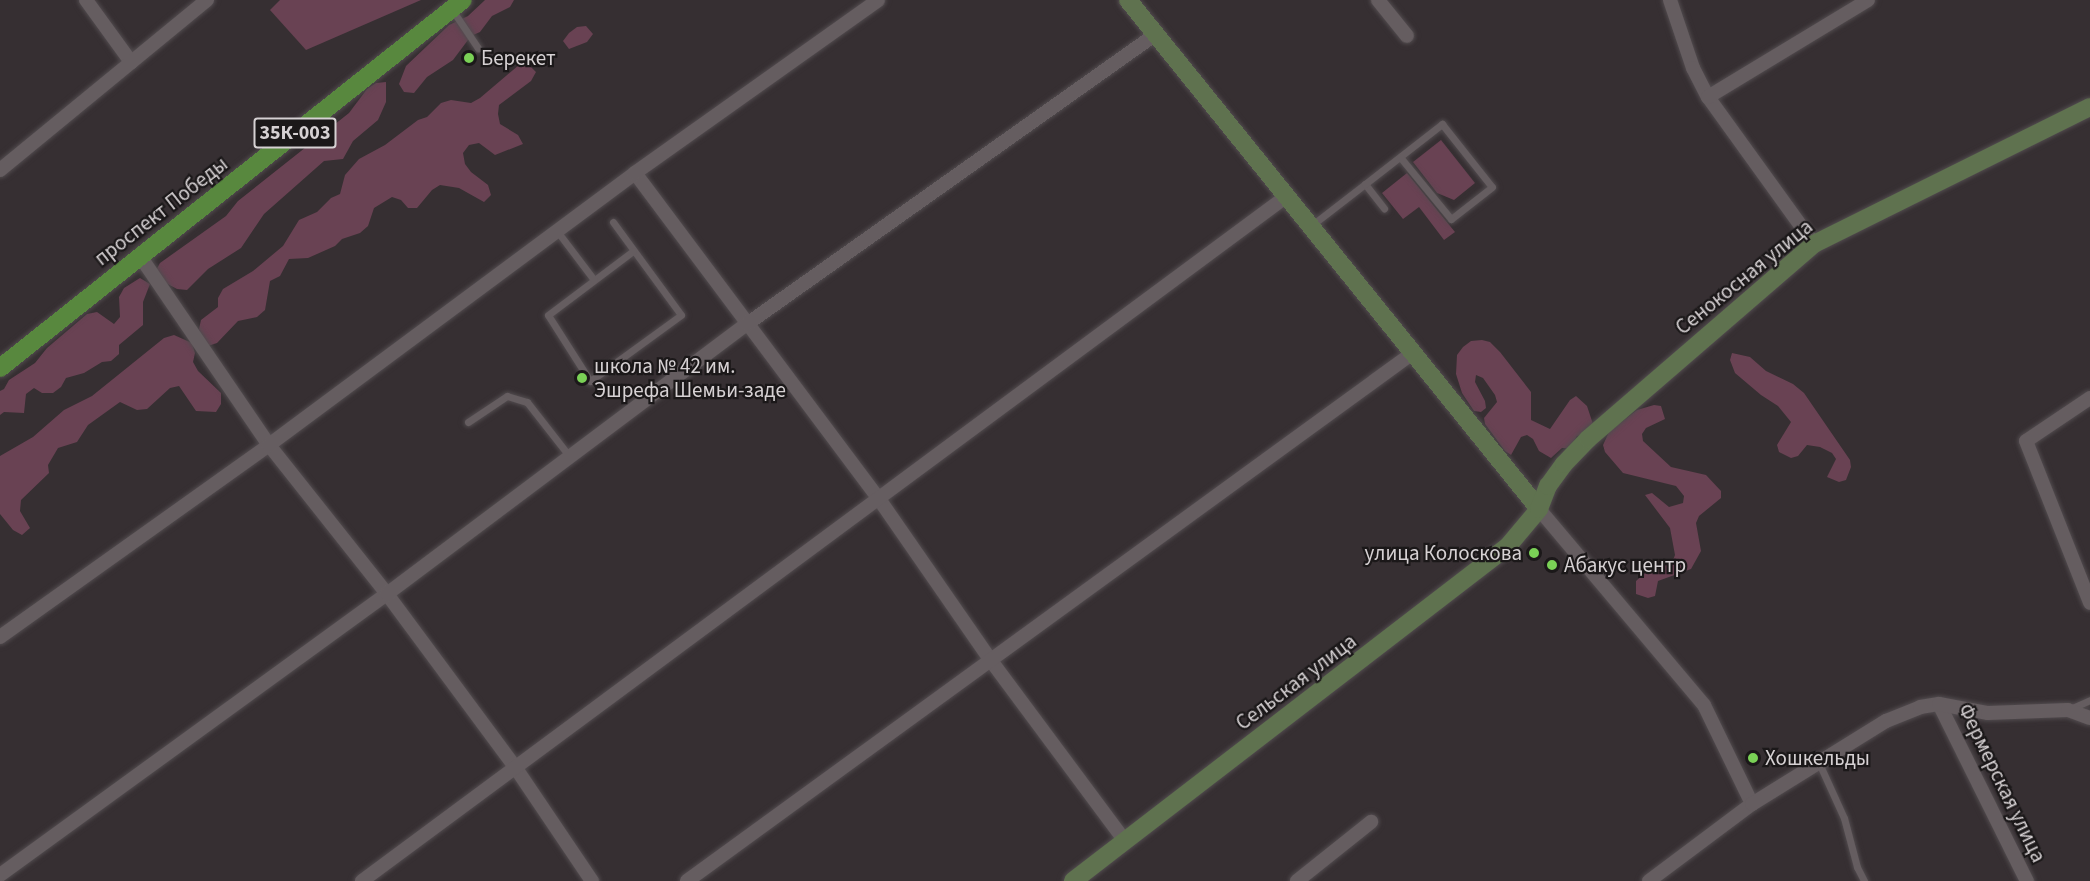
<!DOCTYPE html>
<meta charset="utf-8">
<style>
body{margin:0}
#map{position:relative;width:2090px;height:881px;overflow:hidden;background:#362f32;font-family:"Source Sans 3",sans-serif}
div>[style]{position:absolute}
.green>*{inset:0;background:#694253}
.roads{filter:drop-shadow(0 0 2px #514b4e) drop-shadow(0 0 2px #514b4e)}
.lane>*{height:7px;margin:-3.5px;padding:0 3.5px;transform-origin:3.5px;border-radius:3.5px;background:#655d60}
.street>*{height:14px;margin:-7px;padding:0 7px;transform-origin:7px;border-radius:7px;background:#655d60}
.secondary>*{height:18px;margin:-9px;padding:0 9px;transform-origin:9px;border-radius:9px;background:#5f724f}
.primary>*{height:18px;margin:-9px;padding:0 9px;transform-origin:9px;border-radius:9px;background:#58883e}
.dots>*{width:16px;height:16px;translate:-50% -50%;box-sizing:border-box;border:3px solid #1b1819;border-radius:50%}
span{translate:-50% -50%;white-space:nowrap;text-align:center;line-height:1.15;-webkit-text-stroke:4.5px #1b1819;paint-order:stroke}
.shield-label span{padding:2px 4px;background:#1b1819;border:2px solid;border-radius:4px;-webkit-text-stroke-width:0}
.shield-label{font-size:20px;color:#d6d1d3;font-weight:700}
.poi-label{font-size:21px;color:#d6d1d3}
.left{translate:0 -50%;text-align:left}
.right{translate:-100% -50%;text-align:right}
.street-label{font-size:21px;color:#d6d1d3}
</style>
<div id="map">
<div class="green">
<i style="clip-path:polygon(280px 0,421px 0,306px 50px,270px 10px)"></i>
<i style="clip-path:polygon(485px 0,514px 0,510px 7px,492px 16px,480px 32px,471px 36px,453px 60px,427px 77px,414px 93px,404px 92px,399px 84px,406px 66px,449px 25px,468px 16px)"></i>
<i style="clip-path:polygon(586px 26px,593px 34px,587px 42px,569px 49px,563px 41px,569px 33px,577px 27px)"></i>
<i style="clip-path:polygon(519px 65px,529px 65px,536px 72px,531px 81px,499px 105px,498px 114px,500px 124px,518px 135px,523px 144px,495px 155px,479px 143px,469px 145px,463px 153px,465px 164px,471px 172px,488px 185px,491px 195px,484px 202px,459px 188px,440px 185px,432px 190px,417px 208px,408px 208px,401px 200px,392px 197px,374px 208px,368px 226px,360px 233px,342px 239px,335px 246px,308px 258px,289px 259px,280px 276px,270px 281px,265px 310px,257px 317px,238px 321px,217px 343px,208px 346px,202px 338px,199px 329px,201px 320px,218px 307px,218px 298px,223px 289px,253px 271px,283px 246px,299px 220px,317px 212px,331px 198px,340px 194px,345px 175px,359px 159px,385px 145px,418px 120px,427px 117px,441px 103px,451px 100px,471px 103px,480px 98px)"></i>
<i style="clip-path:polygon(386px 82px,386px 102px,378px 120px,353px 141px,343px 159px,324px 161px,264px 214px,241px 248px,208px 269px,187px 290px,177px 289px,160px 280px,155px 272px,160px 263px,226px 216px,238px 201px,349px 113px,367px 89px,376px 83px)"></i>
<i style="clip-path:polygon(1441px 140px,1475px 183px,1454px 200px,1437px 193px,1413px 162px)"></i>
<i style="clip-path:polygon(1407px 173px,1455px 232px,1444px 240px,1419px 207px,1403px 219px,1382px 193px)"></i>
<i style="clip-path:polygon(140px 278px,150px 284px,143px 302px,143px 325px,119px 345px,119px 354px,111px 361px,102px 362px,84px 373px,66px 378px,61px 387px,53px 393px,42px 393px,34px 388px,26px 394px,24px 413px,4px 412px,0 415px,0 391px,4px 389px,9px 380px,35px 363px,47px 348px,87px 314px,97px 312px,114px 324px,120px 317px,119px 297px,124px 288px)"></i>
<i style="clip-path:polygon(174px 335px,192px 343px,195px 353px,193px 362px,198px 371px,221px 393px,221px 404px,216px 412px,196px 411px,179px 386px,170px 388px,147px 409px,137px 410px,120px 402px,88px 425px,77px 442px,58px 448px,48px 465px,49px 473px,21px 500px,20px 511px,30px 528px,22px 535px,13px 530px,0 514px,0 456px,33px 437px,64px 410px,92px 396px,164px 338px)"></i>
<i style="clip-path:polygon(1482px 340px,1490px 342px,1500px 352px,1531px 392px,1531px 420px,1550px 429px,1570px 400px,1576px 396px,1587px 406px,1594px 427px,1583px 435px,1577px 436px,1569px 448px,1562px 448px,1551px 458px,1539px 451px,1533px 439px,1527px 435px,1521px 437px,1511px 455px,1505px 451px,1485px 424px,1484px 418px,1497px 402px,1495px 395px,1483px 378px,1476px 375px,1475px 382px,1485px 401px,1486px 408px,1481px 412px,1474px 411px,1462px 393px,1456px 374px,1457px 355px,1463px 347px,1471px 341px)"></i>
<i style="clip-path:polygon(1732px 353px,1750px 357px,1766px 371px,1793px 384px,1804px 393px,1850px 460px,1851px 467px,1846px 480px,1839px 482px,1827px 477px,1836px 459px,1832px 453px,1820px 447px,1807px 445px,1798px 456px,1791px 458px,1779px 452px,1777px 445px,1791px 422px,1778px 406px,1761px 395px,1735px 373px,1730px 360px)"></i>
<i style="clip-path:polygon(1654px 405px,1661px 406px,1665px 419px,1646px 428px,1642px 434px,1643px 441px,1671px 467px,1706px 475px,1721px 491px,1721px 498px,1699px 516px,1696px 523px,1701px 551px,1691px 569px,1658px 581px,1655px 596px,1648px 598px,1636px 594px,1636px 581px,1652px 567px,1671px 565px,1675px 555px,1670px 528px,1645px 495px,1652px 493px,1669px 507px,1683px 503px,1684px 496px,1676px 486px,1623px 473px,1605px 452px,1603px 445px,1609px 432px,1637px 410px)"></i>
</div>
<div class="roads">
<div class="lane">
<i style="left:453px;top:11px;width:45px;rotate:56deg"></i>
<i style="left:1365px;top:184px;width:31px;rotate:52deg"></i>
<i style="left:613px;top:222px;width:115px;rotate:53.8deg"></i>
<i style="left:681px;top:315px;width:112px;rotate:144deg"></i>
<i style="left:590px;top:381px;width:78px;rotate:-122.5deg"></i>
<i style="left:548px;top:315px;width:106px;rotate:-37deg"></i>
<i style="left:1312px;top:225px;width:67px;rotate:-37.7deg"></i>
<i style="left:1365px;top:184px;width:98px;rotate:-37.9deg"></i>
<i style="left:1442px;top:124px;width:80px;rotate:51.6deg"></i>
<i style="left:1492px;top:187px;width:52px;rotate:142deg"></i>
<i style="left:1451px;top:219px;width:80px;rotate:-129.4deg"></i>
<i style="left:557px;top:231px;width:61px;rotate:52.9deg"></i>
<i style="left:468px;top:422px;width:47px;rotate:-33.7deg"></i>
<i style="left:507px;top:396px;width:21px;rotate:17deg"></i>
<i style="left:527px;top:402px;width:70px;rotate:52deg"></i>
<i style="left:2070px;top:709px;width:22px;rotate:-24deg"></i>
<i style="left:1819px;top:763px;width:60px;rotate:65.6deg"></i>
<i style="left:1844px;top:818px;width:51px;rotate:75.1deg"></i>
<i style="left:1857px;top:867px;width:16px;rotate:63deg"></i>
</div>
<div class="street">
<i style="left:86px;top:0;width:77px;rotate:54deg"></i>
<i style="left:1378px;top:0;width:46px;rotate:51.1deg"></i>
<i style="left:1670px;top:0;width:72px;rotate:71.3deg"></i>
<i style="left:1693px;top:68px;width:33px;rotate:63deg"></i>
<i style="left:1708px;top:97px;width:181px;rotate:54.2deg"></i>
<i style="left:1708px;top:97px;width:187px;rotate:-31.2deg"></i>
<i style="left:0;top:170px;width:268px;rotate:-39.4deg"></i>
<i style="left:635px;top:173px;width:407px;rotate:53.2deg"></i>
<i style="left:879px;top:499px;width:198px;rotate:55.3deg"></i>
<i style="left:992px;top:662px;width:223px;rotate:53.4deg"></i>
<i style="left:140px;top:256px;width:229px;rotate:55.7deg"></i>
<i style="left:269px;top:445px;width:190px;rotate:51.6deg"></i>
<i style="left:387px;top:594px;width:215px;rotate:53.5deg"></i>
<i style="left:515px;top:767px;width:138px;rotate:56deg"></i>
<i style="left:2090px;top:398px;width:77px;rotate:146.1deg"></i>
<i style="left:2026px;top:441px;width:174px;rotate:68.4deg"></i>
<i style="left:1539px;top:509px;width:256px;rotate:49.9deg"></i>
<i style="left:1704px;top:705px;width:110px;rotate:64.1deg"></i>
<i style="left:0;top:637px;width:330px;rotate:-35.5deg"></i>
<i style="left:269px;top:445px;width:456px;rotate:-36.6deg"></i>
<i style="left:635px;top:173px;width:298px;rotate:-35.4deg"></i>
<i style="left:1939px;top:704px;width:198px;rotate:63.6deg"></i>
<i style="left:0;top:875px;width:478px;rotate:-36deg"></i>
<i style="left:387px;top:594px;width:450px;rotate:-36.9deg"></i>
<i style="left:747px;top:324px;width:501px;rotate:-35.34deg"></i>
<i style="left:362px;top:881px;width:1152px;rotate:-36.53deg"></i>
<i style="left:687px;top:881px;width:899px;rotate:-36.04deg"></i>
<i style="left:1297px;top:881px;width:95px;rotate:-38.6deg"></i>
<i style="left:1649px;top:881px;width:129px;rotate:-36.8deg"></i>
<i style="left:1752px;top:804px;width:158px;rotate:-31.8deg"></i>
<i style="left:1886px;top:721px;width:37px;rotate:-22deg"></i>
<i style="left:1920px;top:707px;width:19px;rotate:-9deg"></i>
<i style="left:1939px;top:704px;width:50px;rotate:10.4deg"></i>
<i style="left:1988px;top:713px;width:80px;rotate:-2.1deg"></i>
<i style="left:2068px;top:710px;width:23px;rotate:20deg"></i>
</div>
<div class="secondary">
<i style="left:1128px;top:0;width:654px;rotate:51.08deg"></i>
<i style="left:1073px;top:881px;width:549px;rotate:-37.6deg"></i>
<i style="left:1508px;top:546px;width:48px;rotate:-50deg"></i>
<i style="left:1539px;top:509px;width:25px;rotate:-69deg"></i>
<i style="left:1548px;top:486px;width:27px;rotate:-54deg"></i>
<i style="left:1564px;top:464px;width:35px;rotate:-46deg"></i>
<i style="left:1588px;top:439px;width:298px;rotate:-40.8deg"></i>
<i style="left:1814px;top:244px;width:308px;rotate:-26.4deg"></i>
</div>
<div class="primary">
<i style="left:0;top:368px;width:591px;rotate:-38.48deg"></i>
</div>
</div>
<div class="dots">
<i style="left:469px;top:58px;background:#7ad156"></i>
<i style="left:582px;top:378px;background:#7ad156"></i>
<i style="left:1534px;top:553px;background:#7ad156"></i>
<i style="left:1552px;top:565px;background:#7ad156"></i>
<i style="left:1753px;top:758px;background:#7ad156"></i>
</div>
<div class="shield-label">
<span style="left:295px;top:133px">35К-003</span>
</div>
<div class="poi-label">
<span class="left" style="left:481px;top:58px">Берекет</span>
<span class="left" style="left:594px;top:378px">школа № 42 им.<br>Эшрефа Шемьи-заде</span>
<span class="right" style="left:1522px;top:553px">улица Колоскова</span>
<span class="left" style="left:1564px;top:565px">Абакус центр</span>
<span class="left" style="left:1765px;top:758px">Хошкельды</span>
</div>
<div class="street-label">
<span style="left:161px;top:211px;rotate:-38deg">проспект Победы</span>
<span style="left:1744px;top:277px;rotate:-39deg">Сенокосная улица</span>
<span style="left:1296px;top:682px;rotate:-37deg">Сельская улица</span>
<span style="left:2002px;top:783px;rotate:64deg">Фермерская улица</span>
</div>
</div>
